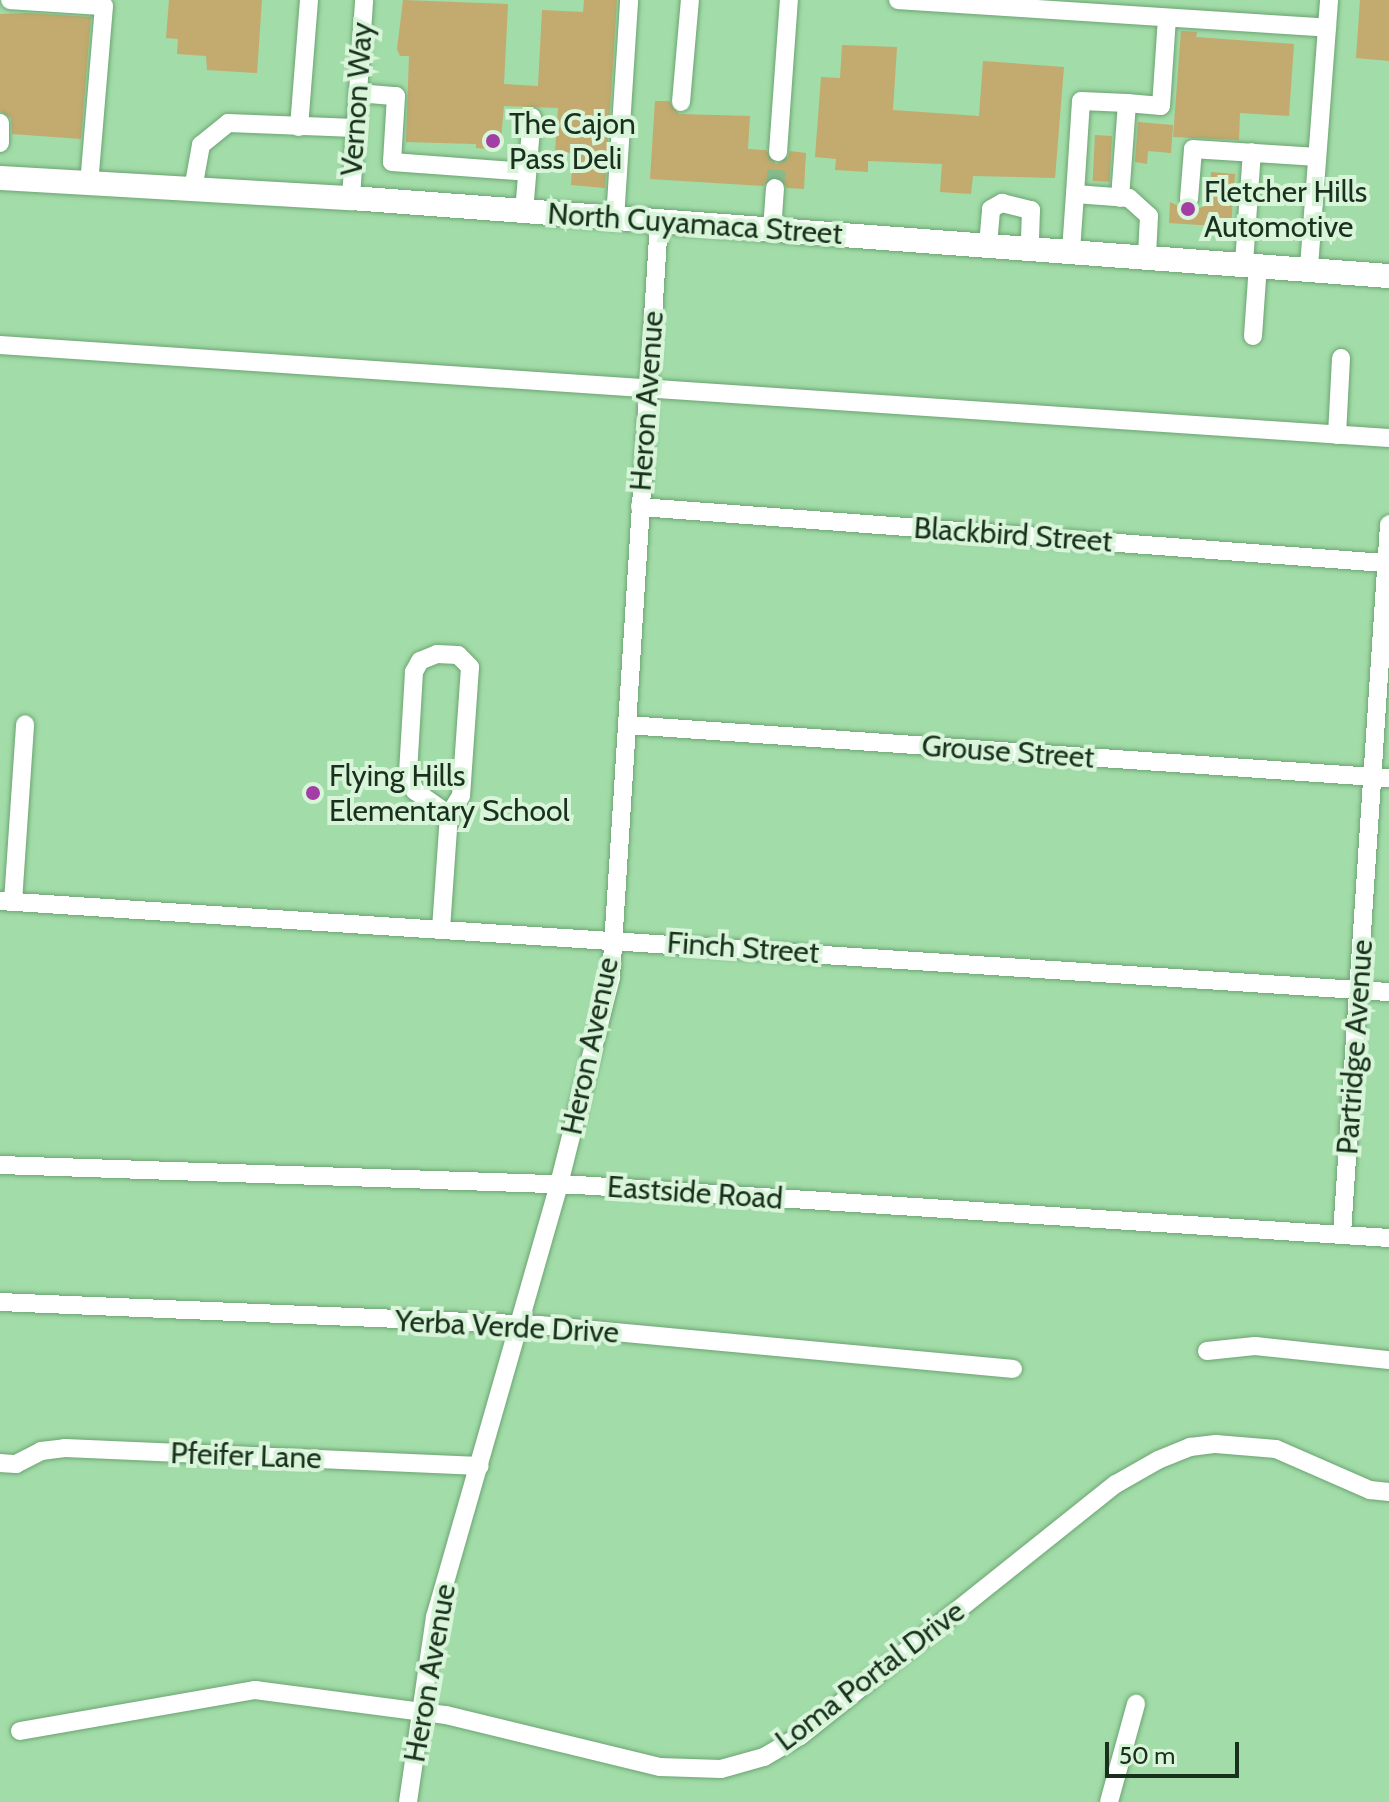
<!DOCTYPE html>
<style>
body{margin:0}
#map{position:relative;width:1389px;height:1802px;overflow:hidden;background:#a2dca8;font-family:Cabin,sans-serif}
div>[style]{position:absolute}
.building>*{inset:0;background:#c3aa6e;transform-origin:0 0}
.minor-tunnel>*{height:18px;margin-top:-9px;transform-origin:0;background:repeating-linear-gradient(90deg,#87ba8c 0 18px,transparent 0 27px)}
.roads{filter:drop-shadow(0 0 2px #6ca473) drop-shadow(0 0 2px #6ca473)}
.minor>*{height:18px;margin:-9px;padding:0 9px;transform-origin:9px;border-radius:9px;background:#fff}
.major>*{height:24px;margin:-12px;padding:0 12px;transform-origin:12px;border-radius:12px;background:#fff}
.dots>*{width:22px;height:22px;translate:-50% -50%;box-sizing:border-box;border:4px solid #d8f5da;border-radius:50%}
span{translate:-50% -50%;white-space:nowrap;text-align:center;line-height:1.15;-webkit-text-stroke:8px #d8f5da;paint-order:stroke}
.street-label{font-size:30px;color:#19301c}
.poi-label{font-size:30px;color:#19301c}
.left{translate:0 -50%;text-align:left}
.scale{position:absolute;left:1105px;top:1742px;width:134px;height:36px;box-sizing:border-box;border:4px solid #19301c;border-top:0;padding-left:10px;font-size:24px;line-height:28px;white-space:nowrap;color:#19301c;-webkit-text-stroke:6px #d8f5da;paint-order:stroke}
</style>
<div id="map">
<div class="building">
<i style="clip-path:polygon(169px 0,262px 0,257px 73px,207px 70px,206px 56px,177px 54px,178px 39px,166px 38px)"></i>
<i style="clip-path:polygon(403px 0,508px 4px,504px 84px,538px 86px,542px 10px,583px 12px,584px 0,617px 0,605px 188px,571px 185px,573px 153px,555px 152px,558px 108px,504px 106px,500px 150px,476px 148px,476px 144px,406px 142px,409px 56px,400px 56px,397px 49px)"></i>
<i style="clip-path:polygon(1360px 0,1389px 0,1389px 61px,1356px 58px)"></i>
<i style="clip-path:polygon(28px 13px,91px 17px,81px 139px,12px 134px,11px 118px,0 111px,0 14px)"></i>
<i style="clip-path:polygon(1181px 31px,1197px 32px,1196px 37px,1294px 44px,1289px 116px,1240px 113px,1239px 140px,1173px 137px)"></i>
<i style="clip-path:polygon(842px 45px,897px 47px,893px 110px,979px 116px,983px 61px,1064px 67px,1055px 178px,973px 176px,971px 194px,940px 192px,942px 164px,868px 161px,868px 172px,835px 170px,836px 159px,815px 157px,821px 77px,840px 78px)"></i>
<i style="clip-path:polygon(655px 101px,669px 101px,679px 114px,750px 116px,748px 149px,766px 150px,776px 164px,787px 159px,790px 151px,806px 153px,804px 189px,787px 188px,777px 176px,763px 186px,650px 179px)"></i>
<i style="clip-path:polygon(1138px 122px,1173px 125px,1171px 153px,1148px 151px,1147px 164px,1135px 162px)"></i>
<i style="left:1095px;top:135px;width:17px;height:46px;rotate:3deg"></i>
<i style="clip-path:polygon(1211px 172px,1235px 174px,1231px 227px,1169px 223px,1170px 202px,1189px 211px,1209px 205px)"></i>
</div>
<div class="minor-tunnel">
<i style="left:775px;top:188px;width:36px;rotate:-85deg"></i>
</div>
<div class="roads">
<div class="minor">
<i style="left:10px;top:0;width:94px;rotate:3.7deg"></i>
<i style="left:104px;top:6px;width:178px;rotate:94.8deg"></i>
<i style="left:898px;top:0;width:430px;rotate:3.7deg"></i>
<i style="left:358px;top:93px;width:38px;rotate:5deg"></i>
<i style="left:396px;top:96px;width:66px;rotate:93.5deg"></i>
<i style="left:392px;top:162px;width:135px;rotate:4.2deg"></i>
<i style="left:681px;top:102px;width:102px;rotate:-85deg"></i>
<i style="left:1127px;top:103px;width:34px;rotate:5deg"></i>
<i style="left:1161px;top:106px;width:88px;rotate:-86.1deg"></i>
<i style="left:0;top:123px;width:20px;rotate:90deg"></i>
<i style="left:299px;top:127px;width:127px;rotate:-85.5deg"></i>
<i style="left:778px;top:152px;width:152px;rotate:-85.9deg"></i>
<i style="left:193px;top:189px;width:45px;rotate:-79.7deg"></i>
<i style="left:201px;top:145px;width:35px;rotate:-39deg"></i>
<i style="left:228px;top:123px;width:127px;rotate:2.3deg"></i>
<i style="left:1075px;top:194px;width:93px;rotate:-86.3deg"></i>
<i style="left:1081px;top:101px;width:46px;rotate:2.5deg"></i>
<i style="left:1127px;top:103px;width:95px;rotate:94.2deg"></i>
<i style="left:351px;top:198px;width:198px;rotate:-86.2deg"></i>
<i style="left:1189px;top:199px;width:50px;rotate:-85.4deg"></i>
<i style="left:1193px;top:149px;width:124px;rotate:3.7deg"></i>
<i style="left:524px;top:212px;width:95px;rotate:-85.2deg"></i>
<i style="left:615px;top:219px;width:219px;rotate:-86.3deg"></i>
<i style="left:772px;top:230px;width:42px;rotate:-85.9deg"></i>
<i style="left:988px;top:245px;width:36px;rotate:-85deg"></i>
<i style="left:991px;top:209px;width:13px;rotate:-29deg"></i>
<i style="left:1002px;top:203px;width:30px;rotate:14deg"></i>
<i style="left:1031px;top:210px;width:38px;rotate:92deg"></i>
<i style="left:1071px;top:251px;width:57px;rotate:-86deg"></i>
<i style="left:1075px;top:194px;width:54px;rotate:4.2deg"></i>
<i style="left:1129px;top:198px;width:27px;rotate:42deg"></i>
<i style="left:1149px;top:216px;width:40px;rotate:92.9deg"></i>
<i style="left:1244px;top:263px;width:111px;rotate:-85.9deg"></i>
<i style="left:1309px;top:267px;width:268px;rotate:-85.7deg"></i>
<i style="left:1253px;top:336px;width:72px;rotate:-86deg"></i>
<i style="left:0;top:345px;width:1392px;rotate:3.83deg"></i>
<i style="left:1337px;top:435px;width:77px;rotate:-87deg"></i>
<i style="left:640px;top:507px;width:747px;rotate:4.3deg"></i>
<i style="left:627px;top:725px;width:764px;rotate:3.98deg"></i>
<i style="left:0;top:901px;width:1392px;rotate:3.75deg"></i>
<i style="left:13px;top:902px;width:178px;rotate:-86.1deg"></i>
<i style="left:441px;top:929px;width:114px;rotate:-86deg"></i>
<i style="left:449px;top:815px;width:22px;rotate:-58deg"></i>
<i style="left:461px;top:796px;width:129px;rotate:-86deg"></i>
<i style="left:470px;top:667px;width:17px;rotate:-135deg"></i>
<i style="left:458px;top:655px;width:21px;rotate:-177deg"></i>
<i style="left:437px;top:654px;width:18px;rotate:158deg"></i>
<i style="left:420px;top:661px;width:13px;rotate:119deg"></i>
<i style="left:414px;top:672px;width:101px;rotate:93.4deg"></i>
<i style="left:408px;top:773px;width:19px;rotate:69deg"></i>
<i style="left:415px;top:791px;width:42px;rotate:35.2deg"></i>
<i style="left:0;top:1165px;width:578px;rotate:1.98deg"></i>
<i style="left:578px;top:1185px;width:813px;rotate:3.74deg"></i>
<i style="left:1342px;top:1234px;width:711px;rotate:-86.21deg"></i>
<i style="left:0;top:1302px;width:540px;rotate:2.44deg"></i>
<i style="left:540px;top:1325px;width:475px;rotate:5.3deg"></i>
<i style="left:1207px;top:1351px;width:48px;rotate:-5.9deg"></i>
<i style="left:1255px;top:1346px;width:135px;rotate:6deg"></i>
<i style="left:0;top:1463px;width:16px;rotate:4deg"></i>
<i style="left:16px;top:1464px;width:28px;rotate:-27deg"></i>
<i style="left:41px;top:1451px;width:24px;rotate:-7deg"></i>
<i style="left:65px;top:1448px;width:415px;rotate:2.5deg"></i>
<i style="left:20px;top:1731px;width:239px;rotate:-9.9deg"></i>
<i style="left:255px;top:1690px;width:193px;rotate:7.5deg"></i>
<i style="left:446px;top:1715px;width:220px;rotate:13.7deg"></i>
<i style="left:660px;top:1767px;width:61px;rotate:1.9deg"></i>
<i style="left:721px;top:1769px;width:45px;rotate:-15.6deg"></i>
<i style="left:764px;top:1757px;width:42px;rotate:-30.3deg"></i>
<i style="left:800px;top:1736px;width:404px;rotate:-38.6deg"></i>
<i style="left:1116px;top:1484px;width:48px;rotate:-29.7deg"></i>
<i style="left:1158px;top:1460px;width:35px;rotate:-22deg"></i>
<i style="left:1190px;top:1447px;width:26px;rotate:-7deg"></i>
<i style="left:1216px;top:1444px;width:60px;rotate:4.8deg"></i>
<i style="left:1276px;top:1449px;width:103px;rotate:23.6deg"></i>
<i style="left:1370px;top:1490px;width:19px;rotate:6deg"></i>
<i style="left:408px;top:1802px;width:187px;rotate:-81.7deg"></i>
<i style="left:435px;top:1617px;width:450px;rotate:-74deg"></i>
<i style="left:559px;top:1184px;width:213px;rotate:-75.9deg"></i>
<i style="left:611px;top:977px;width:757px;rotate:-86.36deg"></i>
<i style="left:1109px;top:1802px;width:102px;rotate:-74.6deg"></i>
</div>
<div class="major">
<i style="left:0;top:178px;width:352px;rotate:3.3deg"></i>
<i style="left:351px;top:198px;width:1041px;rotate:4.3deg"></i>
</div>
</div>
<div class="dots">
<i style="left:493px;top:141px;background:#a33fa4"></i>
<i style="left:1188px;top:209px;background:#a33fa4"></i>
<i style="left:313px;top:793px;background:#a33fa4"></i>
</div>
<div class="street-label">
<span style="left:357px;top:99px;rotate:-86deg">Vernon Way</span>
<span style="left:695px;top:224px;rotate:4deg">North Cuyamaca Street</span>
<span style="left:647px;top:401px;rotate:-86deg">Heron Avenue</span>
<span style="left:1013px;top:535px;rotate:4deg">Blackbird Street</span>
<span style="left:1008px;top:752px;rotate:4deg">Grouse Street</span>
<span style="left:743px;top:948px;rotate:4deg">Finch Street</span>
<span style="left:590px;top:1046px;rotate:-78deg">Heron Avenue</span>
<span style="left:1355px;top:1047px;rotate:-86deg">Partridge Avenue</span>
<span style="left:695px;top:1193px;rotate:4deg">Eastside Road</span>
<span style="left:507px;top:1327px;rotate:3deg">Yerba Verde Drive</span>
<span style="left:246px;top:1456px;rotate:2deg">Pfeifer Lane</span>
<span style="left:430px;top:1673px;rotate:-80deg">Heron Avenue</span>
<span style="left:870px;top:1676px;rotate:-37deg">Loma Portal Drive</span>
</div>
<div class="poi-label">
<span class="left" style="left:509px;top:141px">The Cajon<br>Pass Deli</span>
<span class="left" style="left:1204px;top:209px">Fletcher Hills<br>Automotive</span>
<span class="left" style="left:329px;top:793px">Flying Hills<br>Elementary School</span>
</div>
<div class="scale">50 m</div>
</div>
